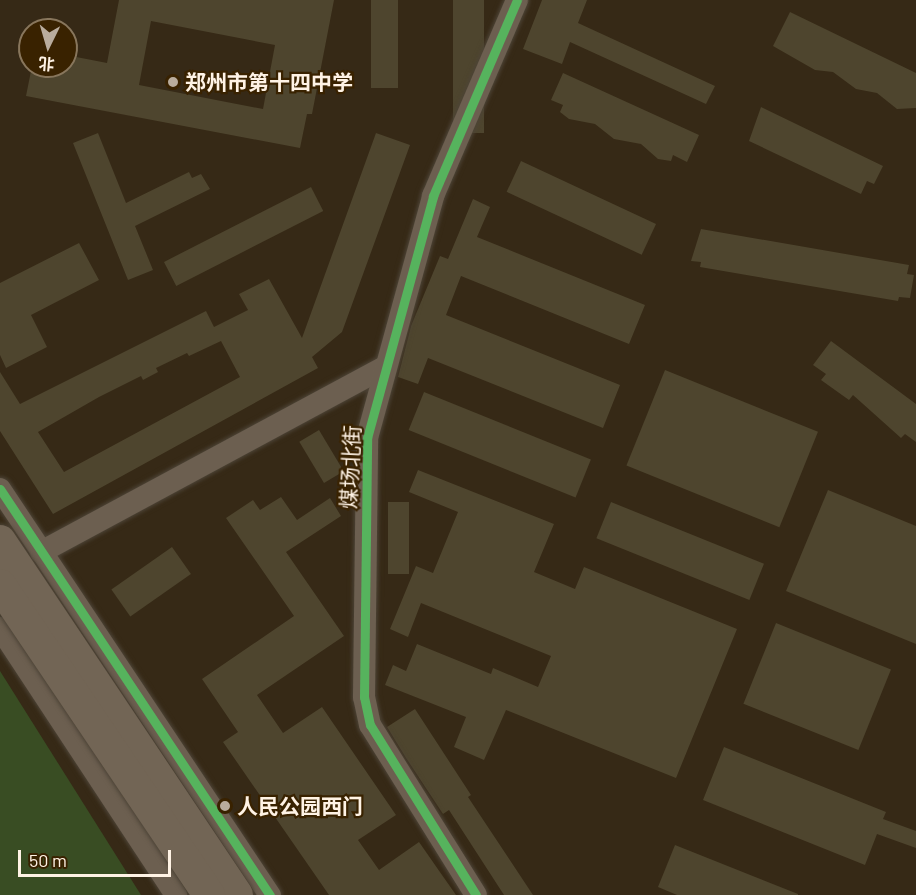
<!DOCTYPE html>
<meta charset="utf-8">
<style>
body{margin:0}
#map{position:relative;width:916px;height:895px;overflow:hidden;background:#362916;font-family:Barlow,"Noto Sans SC",sans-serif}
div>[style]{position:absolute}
.green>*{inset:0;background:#394d23}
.building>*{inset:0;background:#4e452e;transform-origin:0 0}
.roads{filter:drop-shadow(0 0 2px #4d4437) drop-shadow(0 0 2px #4d4437)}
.minor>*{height:22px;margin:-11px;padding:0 11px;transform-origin:11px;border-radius:11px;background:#6c5f50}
.bridges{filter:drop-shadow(0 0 2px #4d4437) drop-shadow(0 0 2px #4d4437)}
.secondary-bridge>*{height:32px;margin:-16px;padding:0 16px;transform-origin:16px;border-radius:16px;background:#726555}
.cycleway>*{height:9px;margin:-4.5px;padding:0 4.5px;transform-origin:4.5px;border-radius:4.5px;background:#56b35d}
.dots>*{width:16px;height:16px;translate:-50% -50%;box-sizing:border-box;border:3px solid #392200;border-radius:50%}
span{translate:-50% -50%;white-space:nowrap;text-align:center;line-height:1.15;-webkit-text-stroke:4.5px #392200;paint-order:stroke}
.poi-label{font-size:21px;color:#fff3e5;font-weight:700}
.left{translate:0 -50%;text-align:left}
.street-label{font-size:21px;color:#fff3e5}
.north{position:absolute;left:18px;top:18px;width:60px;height:60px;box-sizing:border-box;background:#392200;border:2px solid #88765c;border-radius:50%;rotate:185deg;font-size:16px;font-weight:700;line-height:24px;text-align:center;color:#fff3e5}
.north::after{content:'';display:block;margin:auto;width:21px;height:27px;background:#b9ac9d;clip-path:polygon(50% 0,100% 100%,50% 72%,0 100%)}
.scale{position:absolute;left:18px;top:850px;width:153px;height:27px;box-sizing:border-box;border:3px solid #fff3e5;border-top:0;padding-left:8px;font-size:18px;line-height:21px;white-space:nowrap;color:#fff3e5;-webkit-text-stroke:4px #392200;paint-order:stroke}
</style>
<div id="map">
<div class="green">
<i style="clip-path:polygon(0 671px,141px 895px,0 895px)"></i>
</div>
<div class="building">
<i style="clip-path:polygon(evenodd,119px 0,334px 0,312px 114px,307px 114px,300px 148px,26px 96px,32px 66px,66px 66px,66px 55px,107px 63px,119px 0,151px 21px,275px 45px,263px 109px,139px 85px,151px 21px)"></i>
<i style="left:371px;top:0;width:27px;height:88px"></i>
<i style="left:453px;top:0;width:31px;height:133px"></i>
<i style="clip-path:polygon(542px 0,587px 0,578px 23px,715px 86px,706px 104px,570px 42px,562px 64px,523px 49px)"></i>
<i style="clip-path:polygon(790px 12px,916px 73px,916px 108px,897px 109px,877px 93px,856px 89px,833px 72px,815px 70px,773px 46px)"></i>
<i style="clip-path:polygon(563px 73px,699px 135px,687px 162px,673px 155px,671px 161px,658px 159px,641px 144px,614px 139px,595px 124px,569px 119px,560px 112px,563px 105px,551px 100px)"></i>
<i style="clip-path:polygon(761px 107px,883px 166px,874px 184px,867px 181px,861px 194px,749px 141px)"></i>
<i style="clip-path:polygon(98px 133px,126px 203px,189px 172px,192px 178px,201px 174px,210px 189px,135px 226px,153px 270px,128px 280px,73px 143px)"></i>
<i style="clip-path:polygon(evenodd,376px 133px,410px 145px,342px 332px,312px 357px,318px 368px,53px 514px,0 431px,0 372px,20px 404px,206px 311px,214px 327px,248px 310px,239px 294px,269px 279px,302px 338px,376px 133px,221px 341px,240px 377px,64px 472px,38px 432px,99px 397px,141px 376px,143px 380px,158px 372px,156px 368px,187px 353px,189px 356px,221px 341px)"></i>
<i style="left:521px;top:161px;width:149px;height:34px;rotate:25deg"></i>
<i style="left:311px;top:187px;width:27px;height:165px;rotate:63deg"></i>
<i style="clip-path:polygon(473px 199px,490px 207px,477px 237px,645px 305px,629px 344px,461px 276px,446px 315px,620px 385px,603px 428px,428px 358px,418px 384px,398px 377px,411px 326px,440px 256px,448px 259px)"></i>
<i style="clip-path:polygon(701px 229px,909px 265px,907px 274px,914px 275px,910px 298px,899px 297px,898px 301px,700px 267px,701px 262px,691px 261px)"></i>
<i style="clip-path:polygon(79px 243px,99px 280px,31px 315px,47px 347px,6px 368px,0 355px,0 283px)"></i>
<i style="clip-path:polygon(831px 341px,916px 404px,916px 442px,905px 434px,901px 438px,853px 395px,849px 400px,821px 380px,826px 374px,813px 365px)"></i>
<i style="left:665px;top:370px;width:165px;height:103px;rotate:22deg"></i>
<i style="left:424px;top:392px;width:180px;height:41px;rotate:22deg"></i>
<i style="left:319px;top:430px;width:48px;height:23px;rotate:59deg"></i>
<i style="clip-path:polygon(418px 470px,554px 524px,534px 572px,575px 589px,584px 567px,737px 629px,676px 778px,506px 710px,484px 760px,454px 747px,466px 717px,385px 685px,393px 665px,406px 671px,417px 644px,491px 674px,493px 668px,538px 687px,551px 656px,421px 603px,408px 637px,390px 629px,416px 566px,433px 573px,458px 512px,409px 492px)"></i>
<i style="clip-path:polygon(828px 490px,916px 526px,916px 644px,786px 591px)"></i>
<i style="clip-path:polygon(281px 497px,297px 520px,330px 498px,341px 516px,286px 552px,344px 636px,257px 695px,283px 733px,322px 707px,396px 815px,358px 840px,379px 870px,419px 842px,456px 895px,329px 895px,223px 742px,238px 732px,202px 679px,294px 616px,226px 518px,253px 500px,260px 510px)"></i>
<i style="left:388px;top:502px;width:21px;height:72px"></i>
<i style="left:611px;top:502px;width:165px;height:39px;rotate:22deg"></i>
<i style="left:172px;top:547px;width:33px;height:74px;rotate:55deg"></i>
<i style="left:776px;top:623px;width:124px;height:87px;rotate:22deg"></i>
<i style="clip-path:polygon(415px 709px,471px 795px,468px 797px,533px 895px,504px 895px,449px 810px,443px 814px,406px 758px,387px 727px)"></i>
<i style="clip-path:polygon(724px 747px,886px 812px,883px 819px,916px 831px,916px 848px,877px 834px,865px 865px,703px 800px)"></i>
<i style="clip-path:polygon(675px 845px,798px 894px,798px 895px,677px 895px,658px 887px)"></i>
</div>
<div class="roads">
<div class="minor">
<i style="left:0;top:489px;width:488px;rotate:56.4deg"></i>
<i style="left:41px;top:552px;width:391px;rotate:-28.3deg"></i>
<i style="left:0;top:628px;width:320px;rotate:56.6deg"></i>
<i style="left:476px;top:895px;width:200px;rotate:-121.9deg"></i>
<i style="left:370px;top:725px;width:29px;rotate:-102deg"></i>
<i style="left:364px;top:697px;width:259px;rotate:-89.3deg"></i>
<i style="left:367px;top:438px;width:251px;rotate:-74.7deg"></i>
<i style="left:433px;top:196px;width:213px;rotate:-66.8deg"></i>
</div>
</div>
<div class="bridges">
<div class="secondary-bridge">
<i style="left:0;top:541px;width:426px;rotate:56.2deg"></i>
<i style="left:0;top:585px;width:374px;rotate:56deg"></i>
</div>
</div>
<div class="cycleway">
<i style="left:0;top:489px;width:488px;rotate:56.4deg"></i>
<i style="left:476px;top:895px;width:200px;rotate:-121.9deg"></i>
<i style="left:370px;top:725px;width:29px;rotate:-102deg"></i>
<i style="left:364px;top:697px;width:259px;rotate:-89.3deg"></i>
<i style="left:367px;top:438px;width:251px;rotate:-74.7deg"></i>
<i style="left:433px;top:196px;width:213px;rotate:-66.8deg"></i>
</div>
<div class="dots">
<i style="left:173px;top:82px;background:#b9ac9d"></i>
<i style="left:225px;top:806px;background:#b9ac9d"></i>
</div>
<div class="poi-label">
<span class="left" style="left:185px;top:82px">郑州市第十四中学</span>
<span class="left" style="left:237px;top:806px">人民公园西门</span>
</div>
<div class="street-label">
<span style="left:350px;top:467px;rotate:-87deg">煤场北街</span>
</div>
<div class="north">北</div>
<div class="scale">50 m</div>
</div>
